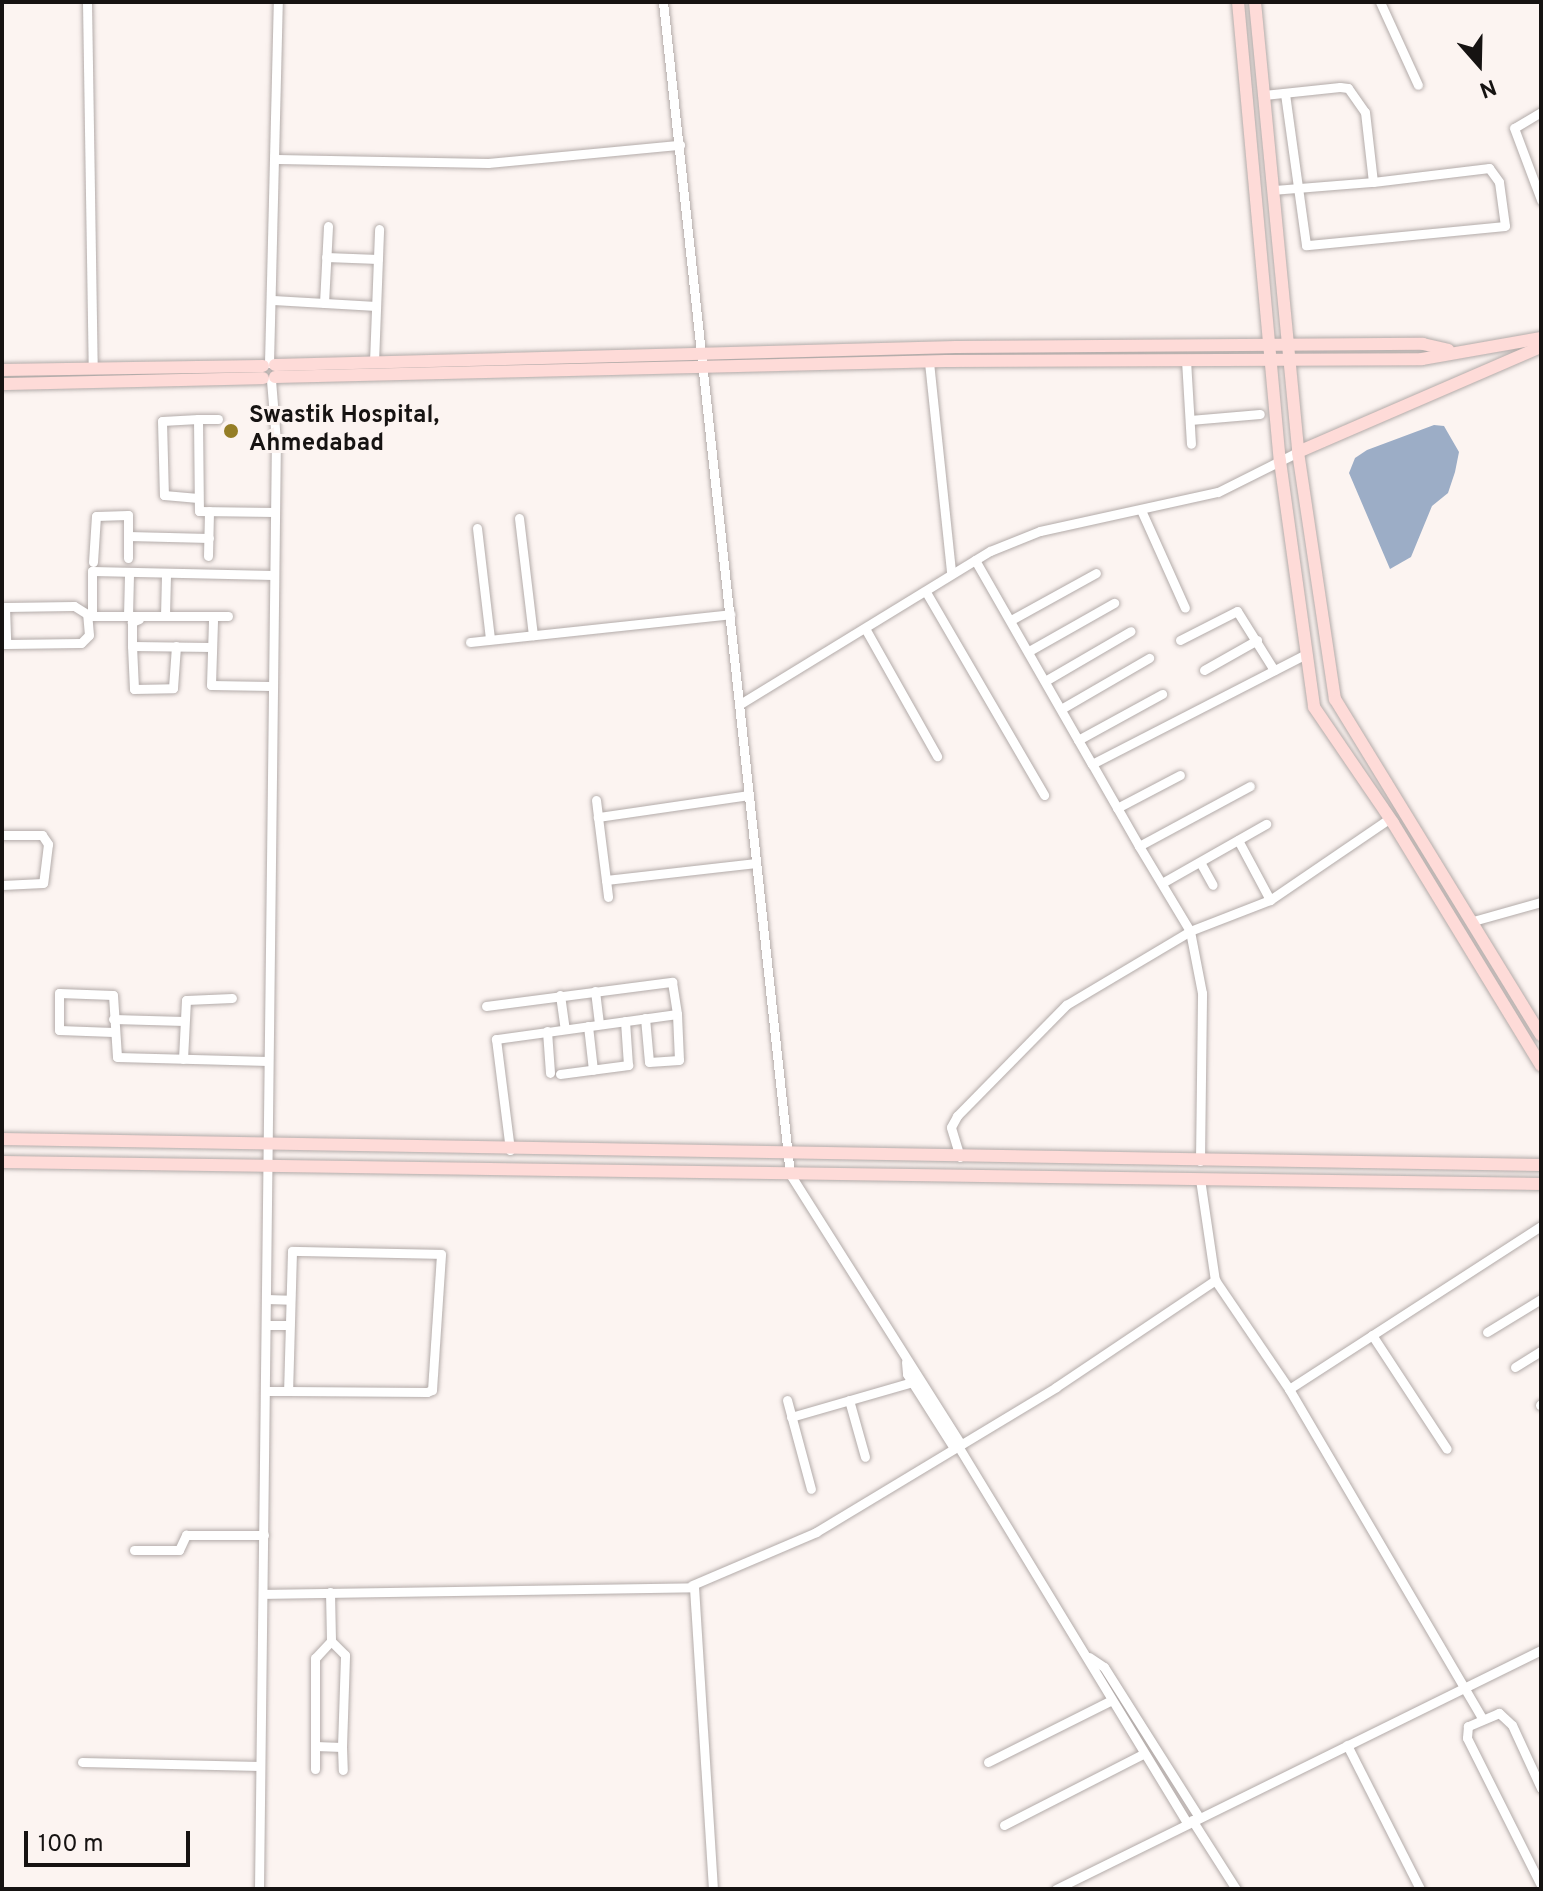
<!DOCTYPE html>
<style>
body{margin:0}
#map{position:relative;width:1543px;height:1891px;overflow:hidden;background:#fcf4f1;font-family:Overpass,sans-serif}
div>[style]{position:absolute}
.water>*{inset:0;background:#9cadc6}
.roads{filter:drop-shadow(0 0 2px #b3aba9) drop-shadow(0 0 2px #b3aba9)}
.street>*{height:9px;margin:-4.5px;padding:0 4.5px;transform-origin:4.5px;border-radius:4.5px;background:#fff}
.secondary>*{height:12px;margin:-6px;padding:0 6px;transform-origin:6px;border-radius:6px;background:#fedbd8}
.dots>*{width:22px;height:22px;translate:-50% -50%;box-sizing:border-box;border:4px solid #fcf4f1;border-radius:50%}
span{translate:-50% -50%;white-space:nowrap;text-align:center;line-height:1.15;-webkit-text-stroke:6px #fcf4f1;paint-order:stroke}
.poi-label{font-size:24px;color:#161312;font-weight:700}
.left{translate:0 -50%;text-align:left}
.frame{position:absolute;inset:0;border:4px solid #161312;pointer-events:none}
.north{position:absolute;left:1439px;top:24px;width:80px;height:80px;-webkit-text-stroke:6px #fcf4f1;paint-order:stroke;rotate:160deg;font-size:22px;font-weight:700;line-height:32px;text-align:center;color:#161312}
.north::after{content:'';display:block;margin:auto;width:28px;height:36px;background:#161312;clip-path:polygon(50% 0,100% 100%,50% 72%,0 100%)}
.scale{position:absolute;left:24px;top:1831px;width:166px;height:36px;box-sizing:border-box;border:4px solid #161312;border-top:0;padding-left:10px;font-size:24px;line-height:28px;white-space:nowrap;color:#161312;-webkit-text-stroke:6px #fcf4f1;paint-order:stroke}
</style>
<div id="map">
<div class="water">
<i style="clip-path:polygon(1434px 425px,1444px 426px,1459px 452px,1455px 472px,1448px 493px,1432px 506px,1411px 557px,1390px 569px,1349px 473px,1355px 458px,1367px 450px)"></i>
</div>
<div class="roads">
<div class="street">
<i style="left:87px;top:2px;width:366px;rotate:89.1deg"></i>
<i style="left:663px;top:2px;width:1179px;rotate:83.82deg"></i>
<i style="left:790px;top:1174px;width:320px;rotate:57.7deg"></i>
<i style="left:1380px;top:2px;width:91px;rotate:65.4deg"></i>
<i style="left:1264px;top:95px;width:76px;rotate:-6deg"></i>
<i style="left:1340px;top:87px;width:8px;rotate:7deg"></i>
<i style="left:1348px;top:88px;width:29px;rotate:55deg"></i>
<i style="left:1365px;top:112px;width:70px;rotate:83.5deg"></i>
<i style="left:1373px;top:182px;width:117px;rotate:-6.9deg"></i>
<i style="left:1489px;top:168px;width:17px;rotate:54deg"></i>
<i style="left:1499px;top:182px;width:44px;rotate:82.2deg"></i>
<i style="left:1505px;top:226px;width:200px;rotate:174.5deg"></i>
<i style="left:1306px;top:245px;width:153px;rotate:-97.9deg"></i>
<i style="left:1541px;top:112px;width:31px;rotate:149deg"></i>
<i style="left:1514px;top:128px;width:77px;rotate:69.4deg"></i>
<i style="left:277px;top:159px;width:211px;rotate:1.1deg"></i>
<i style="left:488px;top:163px;width:193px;rotate:-5.4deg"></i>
<i style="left:1273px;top:190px;width:100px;rotate:-4.6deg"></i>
<i style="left:326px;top:257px;width:52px;rotate:2.2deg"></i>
<i style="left:273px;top:300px;width:103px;rotate:3.3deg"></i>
<i style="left:324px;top:303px;width:77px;rotate:-87deg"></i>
<i style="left:1186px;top:360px;width:84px;rotate:86.6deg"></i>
<i style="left:374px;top:362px;width:133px;rotate:-87.8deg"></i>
<i style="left:929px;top:362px;width:212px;rotate:84deg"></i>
<i style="left:269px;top:363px;width:361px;rotate:-88.6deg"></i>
<i style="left:198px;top:419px;width:36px;rotate:177deg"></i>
<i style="left:162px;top:421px;width:74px;rotate:88.5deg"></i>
<i style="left:164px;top:495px;width:34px;rotate:5deg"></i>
<i style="left:218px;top:419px;width:20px;rotate:180deg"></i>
<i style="left:198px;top:419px;width:92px;rotate:89.4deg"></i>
<i style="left:199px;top:511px;width:75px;rotate:0.8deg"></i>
<i style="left:1190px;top:420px;width:70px;rotate:-4.9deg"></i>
<i style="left:1141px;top:510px;width:107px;rotate:65.8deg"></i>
<i style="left:519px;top:518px;width:118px;rotate:83.2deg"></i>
<i style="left:477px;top:528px;width:112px;rotate:83.3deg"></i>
<i style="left:208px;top:556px;width:45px;rotate:-88.7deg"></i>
<i style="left:128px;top:558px;width:22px;rotate:-90deg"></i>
<i style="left:975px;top:560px;width:235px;rotate:60.2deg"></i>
<i style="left:93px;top:562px;width:46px;rotate:-86.3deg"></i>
<i style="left:96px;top:516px;width:32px;rotate:-2deg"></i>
<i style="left:128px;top:515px;width:21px;rotate:90deg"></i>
<i style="left:128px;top:536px;width:81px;rotate:1.4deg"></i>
<i style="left:926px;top:592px;width:235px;rotate:59.8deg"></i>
<i style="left:128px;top:616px;width:40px;rotate:-88.6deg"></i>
<i style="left:165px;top:616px;width:41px;rotate:-88.6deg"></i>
<i style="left:228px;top:616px;width:136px;rotate:180deg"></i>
<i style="left:92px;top:616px;width:45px;rotate:-90deg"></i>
<i style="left:92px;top:571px;width:181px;rotate:1.3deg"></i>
<i style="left:139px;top:619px;width:8px;rotate:157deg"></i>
<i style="left:132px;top:622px;width:24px;rotate:90deg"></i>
<i style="left:132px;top:646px;width:80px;rotate:0.7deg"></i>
<i style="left:1011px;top:620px;width:97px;rotate:-28.9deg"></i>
<i style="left:213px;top:621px;width:64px;rotate:91.8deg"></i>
<i style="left:211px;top:685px;width:60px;rotate:1deg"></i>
<i style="left:866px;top:630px;width:145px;rotate:60.6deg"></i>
<i style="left:1180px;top:640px;width:64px;rotate:-27deg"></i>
<i style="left:1237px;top:611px;width:70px;rotate:57.9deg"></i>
<i style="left:470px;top:642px;width:262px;rotate:-6.1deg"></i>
<i style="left:2px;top:644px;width:4px"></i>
<i style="left:6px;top:644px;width:75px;rotate:-0.8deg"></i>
<i style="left:81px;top:643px;width:11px;rotate:-45deg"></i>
<i style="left:89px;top:635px;width:21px;rotate:-95deg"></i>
<i style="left:87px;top:614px;width:15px;rotate:-148deg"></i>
<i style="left:74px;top:606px;width:69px;rotate:179.2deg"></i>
<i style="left:5px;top:607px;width:37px;rotate:88deg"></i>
<i style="left:132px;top:646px;width:43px;rotate:87.3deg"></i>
<i style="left:134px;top:689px;width:39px;rotate:-1deg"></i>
<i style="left:173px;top:688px;width:42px;rotate:-85.9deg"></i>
<i style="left:1029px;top:651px;width:98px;rotate:-29.5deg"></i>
<i style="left:1204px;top:670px;width:61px;rotate:-29.5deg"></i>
<i style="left:1045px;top:681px;width:99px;rotate:-30.2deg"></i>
<i style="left:740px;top:704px;width:293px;rotate:-31.5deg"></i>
<i style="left:990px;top:551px;width:54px;rotate:-21.8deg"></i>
<i style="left:1040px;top:531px;width:182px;rotate:-12.4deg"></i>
<i style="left:1218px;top:492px;width:89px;rotate:-26.6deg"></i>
<i style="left:1061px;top:709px;width:102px;rotate:-30.1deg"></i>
<i style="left:1078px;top:740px;width:96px;rotate:-28.7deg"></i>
<i style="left:749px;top:795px;width:153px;rotate:171.7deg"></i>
<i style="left:598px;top:817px;width:64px;rotate:82.8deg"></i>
<i style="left:606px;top:880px;width:151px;rotate:-6.5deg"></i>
<i style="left:596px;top:800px;width:17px;rotate:83deg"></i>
<i style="left:1117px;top:808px;width:71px;rotate:-27.6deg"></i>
<i style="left:2px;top:835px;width:40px"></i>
<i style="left:42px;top:835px;width:11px;rotate:56deg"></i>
<i style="left:48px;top:844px;width:39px;rotate:97deg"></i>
<i style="left:43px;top:883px;width:41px;rotate:177.2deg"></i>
<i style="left:1238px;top:840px;width:68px;rotate:61.9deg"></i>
<i style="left:1139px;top:846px;width:95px;rotate:-119.8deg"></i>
<i style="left:1092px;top:764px;width:241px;rotate:-27.2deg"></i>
<i style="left:1200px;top:862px;width:26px;rotate:61deg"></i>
<i style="left:606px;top:880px;width:17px;rotate:83deg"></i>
<i style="left:1162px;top:883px;width:120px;rotate:-29.6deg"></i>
<i style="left:1473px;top:921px;width:71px;rotate:-15.6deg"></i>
<i style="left:595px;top:991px;width:33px;rotate:83deg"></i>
<i style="left:560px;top:995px;width:34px;rotate:82deg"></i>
<i style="left:486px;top:1006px;width:188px;rotate:-7.4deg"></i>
<i style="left:672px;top:982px;width:32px;rotate:81deg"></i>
<i style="left:677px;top:1014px;width:183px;rotate:172.1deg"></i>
<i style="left:496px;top:1039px;width:112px;rotate:82.8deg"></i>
<i style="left:645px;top:1018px;width:44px;rotate:84.8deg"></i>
<i style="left:649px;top:1062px;width:30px;rotate:-4deg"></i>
<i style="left:679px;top:1060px;width:46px;rotate:-92.5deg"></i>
<i style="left:113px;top:1019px;width:71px;rotate:1.6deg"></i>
<i style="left:588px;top:1026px;width:44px;rotate:83.5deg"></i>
<i style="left:547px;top:1031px;width:42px;rotate:85.9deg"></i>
<i style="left:113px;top:1032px;width:54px;rotate:-177.9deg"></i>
<i style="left:59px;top:1030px;width:37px;rotate:-90deg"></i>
<i style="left:59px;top:993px;width:54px;rotate:2.1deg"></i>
<i style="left:113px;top:995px;width:62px;rotate:86.3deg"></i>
<i style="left:117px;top:1057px;width:151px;rotate:1.5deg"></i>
<i style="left:183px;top:1059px;width:59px;rotate:-87.1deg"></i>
<i style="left:186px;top:1000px;width:46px;rotate:-2.5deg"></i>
<i style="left:560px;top:1074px;width:69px;rotate:-7.5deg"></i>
<i style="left:628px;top:1065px;width:44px;rotate:-93.9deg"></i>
<i style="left:960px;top:1157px;width:31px;rotate:-107deg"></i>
<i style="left:951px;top:1127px;width:13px;rotate:-61deg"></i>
<i style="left:957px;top:1116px;width:156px;rotate:-45.5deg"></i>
<i style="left:1066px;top:1005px;width:144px;rotate:-30.8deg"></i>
<i style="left:1190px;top:931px;width:99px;rotate:-121deg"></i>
<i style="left:1139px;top:846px;width:126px;rotate:-28.4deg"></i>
<i style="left:1200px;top:1161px;width:168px;rotate:-89.3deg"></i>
<i style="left:1202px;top:993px;width:63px;rotate:-101deg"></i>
<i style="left:1190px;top:931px;width:86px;rotate:-21.2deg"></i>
<i style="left:1270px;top:900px;width:145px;rotate:-34.3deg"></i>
<i style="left:1200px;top:1179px;width:102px;rotate:81.6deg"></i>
<i style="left:1215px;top:1280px;width:132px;rotate:55.8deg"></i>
<i style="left:266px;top:1299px;width:24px;rotate:2deg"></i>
<i style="left:266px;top:1325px;width:23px"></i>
<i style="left:1487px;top:1332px;width:63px;rotate:-31.4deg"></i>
<i style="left:1372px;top:1335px;width:136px;rotate:56.7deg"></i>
<i style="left:906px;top:1362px;width:12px;rotate:85deg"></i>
<i style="left:907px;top:1374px;width:88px;rotate:57.6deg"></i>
<i style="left:1515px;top:1367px;width:31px;rotate:-32deg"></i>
<i style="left:265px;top:1391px;width:23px"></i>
<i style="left:288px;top:1391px;width:139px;rotate:0.4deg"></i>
<i style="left:427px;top:1392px;width:5px;rotate:-22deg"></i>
<i style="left:432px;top:1390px;width:136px;rotate:-86.2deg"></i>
<i style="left:441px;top:1254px;width:149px;rotate:-178.8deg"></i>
<i style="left:292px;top:1251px;width:140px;rotate:91.6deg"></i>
<i style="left:787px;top:1400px;width:92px;rotate:74.9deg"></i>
<i style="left:849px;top:1400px;width:59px;rotate:74.3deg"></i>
<i style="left:1540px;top:1405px;width:1px;rotate:-45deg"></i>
<i style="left:791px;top:1417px;width:126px;rotate:-16.1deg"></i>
<i style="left:958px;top:1446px;width:441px;rotate:58.7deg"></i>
<i style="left:134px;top:1550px;width:45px"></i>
<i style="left:179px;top:1550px;width:17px;rotate:-65deg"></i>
<i style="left:186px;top:1535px;width:78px"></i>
<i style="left:692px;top:1585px;width:135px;rotate:-23.1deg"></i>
<i style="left:816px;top:1532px;width:280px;rotate:-31.1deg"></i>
<i style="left:1056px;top:1387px;width:192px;rotate:-33.9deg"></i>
<i style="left:330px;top:1592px;width:49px;rotate:88.8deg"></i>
<i style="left:331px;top:1641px;width:23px;rotate:133deg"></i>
<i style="left:315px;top:1658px;width:88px;rotate:90deg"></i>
<i style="left:315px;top:1746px;width:27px;rotate:2deg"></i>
<i style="left:342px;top:1747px;width:92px;rotate:-88.1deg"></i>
<i style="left:345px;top:1655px;width:20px;rotate:-135deg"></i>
<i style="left:263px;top:1594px;width:431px;rotate:-0.9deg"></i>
<i style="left:694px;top:1587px;width:303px;rotate:86.4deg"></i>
<i style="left:1089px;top:1657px;width:18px;rotate:34deg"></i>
<i style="left:1104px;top:1667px;width:178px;rotate:57.7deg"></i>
<i style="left:1482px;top:1718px;width:381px;rotate:-120.4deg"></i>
<i style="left:1289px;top:1389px;width:300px;rotate:-32.9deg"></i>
<i style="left:1347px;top:1745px;width:161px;rotate:63.1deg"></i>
<i style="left:342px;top:1747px;width:23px;rotate:88deg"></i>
<i style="left:82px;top:1762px;width:178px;rotate:1.3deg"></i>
<i style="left:988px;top:1762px;width:136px;rotate:-26.6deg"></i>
<i style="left:315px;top:1769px;width:23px;rotate:-90deg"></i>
<i style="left:1541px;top:1788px;width:69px;rotate:-114.7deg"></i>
<i style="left:1512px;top:1725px;width:18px;rotate:-137deg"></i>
<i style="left:1499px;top:1713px;width:34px;rotate:157deg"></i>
<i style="left:1468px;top:1726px;width:12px;rotate:95deg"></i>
<i style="left:1467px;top:1738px;width:165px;rotate:63.3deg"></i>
<i style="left:1192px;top:1820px;width:82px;rotate:57.5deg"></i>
<i style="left:1004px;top:1825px;width:156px;rotate:-27.1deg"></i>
<i style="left:259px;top:1889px;width:1448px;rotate:-89.33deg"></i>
<i style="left:276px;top:441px;width:61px;rotate:-94.7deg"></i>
<i style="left:1056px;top:1889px;width:541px;rotate:-26.23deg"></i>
</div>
<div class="secondary">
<i style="left:1238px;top:2px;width:461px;rotate:84.8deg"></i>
<i style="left:1280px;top:461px;width:248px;rotate:82.1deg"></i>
<i style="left:1314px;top:707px;width:140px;rotate:55.7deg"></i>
<i style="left:1393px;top:823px;width:284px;rotate:58.6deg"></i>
<i style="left:1255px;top:2px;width:452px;rotate:84.5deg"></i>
<i style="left:1298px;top:452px;width:250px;rotate:81.5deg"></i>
<i style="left:1335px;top:699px;width:394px;rotate:58.5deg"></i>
<i style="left:275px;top:365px;width:681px;rotate:-1.51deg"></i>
<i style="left:956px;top:347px;width:467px;rotate:-0.4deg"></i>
<i style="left:1423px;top:344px;width:26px;rotate:13deg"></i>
<i style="left:2px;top:370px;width:261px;rotate:-0.9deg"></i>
<i style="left:275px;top:377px;width:671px;rotate:-1.37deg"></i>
<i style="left:946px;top:361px;width:476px;rotate:-0.2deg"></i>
<i style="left:1422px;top:359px;width:121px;rotate:-10deg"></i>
<i style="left:2px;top:384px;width:261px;rotate:-1.3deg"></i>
<i style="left:1298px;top:452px;width:265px;rotate:-23.4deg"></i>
<i style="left:2px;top:1139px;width:1539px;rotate:0.97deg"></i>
<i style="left:2px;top:1162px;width:1539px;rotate:0.82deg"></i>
</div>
</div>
<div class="dots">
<i style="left:231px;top:431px;background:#957e26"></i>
</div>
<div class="poi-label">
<span class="left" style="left:249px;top:431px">Swastik Hospital,<br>Ahmedabad</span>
</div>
<div class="frame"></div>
<div class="north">N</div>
<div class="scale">100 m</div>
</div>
